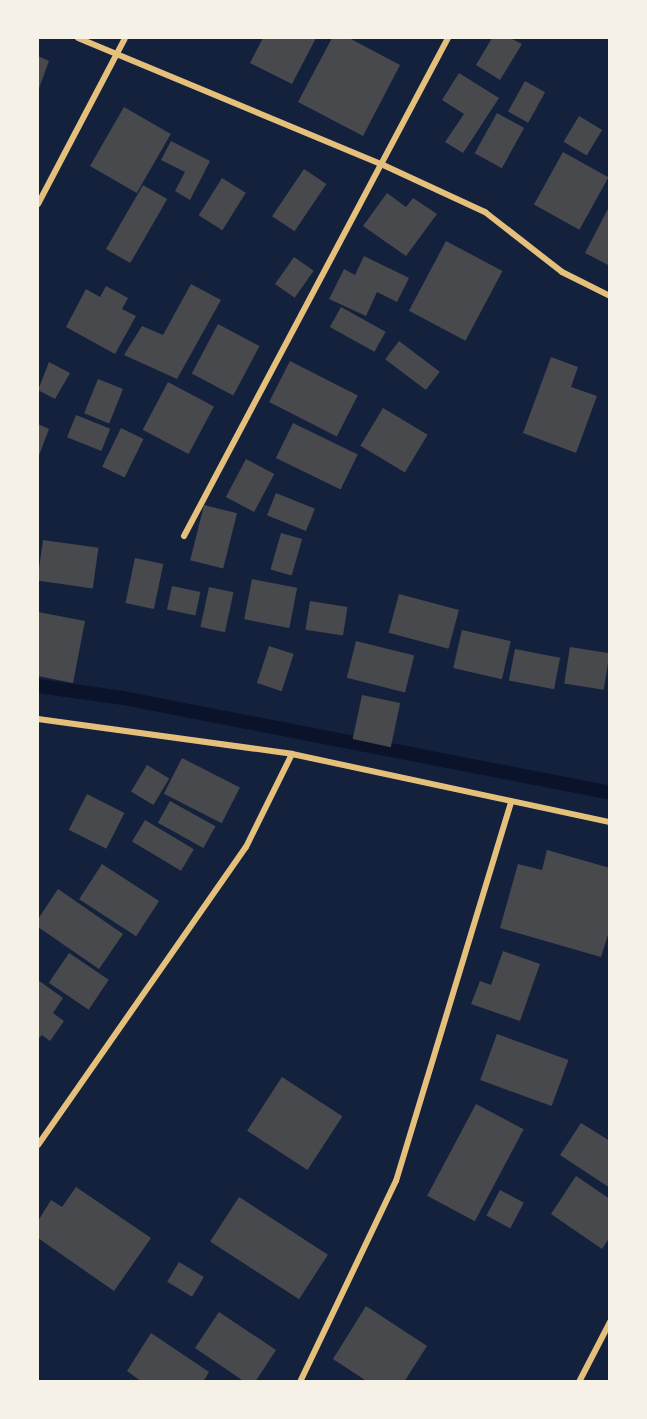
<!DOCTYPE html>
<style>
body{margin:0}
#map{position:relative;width:647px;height:1419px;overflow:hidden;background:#14213d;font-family:"Golos Text",sans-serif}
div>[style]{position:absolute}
.stream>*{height:14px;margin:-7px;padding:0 7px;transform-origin:7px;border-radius:7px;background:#0b132b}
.building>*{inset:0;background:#48494c;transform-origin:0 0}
.minor>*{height:6px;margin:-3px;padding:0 3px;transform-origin:3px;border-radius:3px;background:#e5c07b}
span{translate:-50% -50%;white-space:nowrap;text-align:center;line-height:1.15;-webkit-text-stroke:6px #f6f1e7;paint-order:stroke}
.frame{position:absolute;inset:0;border:39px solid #f6f1e7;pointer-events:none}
</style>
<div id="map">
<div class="stream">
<i style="left:38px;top:686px;width:86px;rotate:8deg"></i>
<i style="left:123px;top:698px;width:496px;rotate:11deg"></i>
</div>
<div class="building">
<i style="clip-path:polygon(263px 38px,316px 38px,292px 84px,250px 63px)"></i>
<i style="clip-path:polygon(332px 38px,349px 38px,400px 65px,363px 136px,298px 102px)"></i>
<i style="clip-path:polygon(492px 38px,510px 38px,522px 44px,500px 80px,476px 65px)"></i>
<i style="clip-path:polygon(38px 56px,49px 61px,38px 91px)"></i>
<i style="clip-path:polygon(459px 73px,499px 98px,463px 153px,445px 142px,464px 114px,442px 100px)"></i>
<i style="left:525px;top:81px;width:23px;height:35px;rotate:29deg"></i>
<i style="left:124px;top:107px;width:54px;height:68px;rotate:30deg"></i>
<i style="left:497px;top:113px;width:31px;height:46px;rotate:29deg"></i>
<i style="left:579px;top:116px;width:27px;height:30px;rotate:31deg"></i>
<i style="clip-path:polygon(171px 141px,210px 161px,190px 200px,175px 191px,185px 172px,161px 160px)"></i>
<i style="left:563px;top:152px;width:52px;height:60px;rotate:29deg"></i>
<i style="left:304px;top:169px;width:27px;height:57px;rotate:34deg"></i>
<i style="left:222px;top:178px;width:28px;height:44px;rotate:32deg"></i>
<i style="left:143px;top:185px;width:28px;height:74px;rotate:30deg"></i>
<i style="clip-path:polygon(387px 193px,406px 207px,413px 198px,437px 214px,406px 256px,363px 226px)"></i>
<i style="clip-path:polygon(610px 205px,610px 266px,585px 253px)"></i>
<i style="left:446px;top:241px;width:64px;height:79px;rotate:28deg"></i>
<i style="clip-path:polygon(364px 256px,409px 278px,397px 302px,377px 292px,366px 316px,329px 299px,344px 269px,355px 275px)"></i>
<i style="left:294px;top:257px;width:24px;height:33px;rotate:35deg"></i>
<i style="clip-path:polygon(191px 284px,221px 300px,177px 379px,124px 355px,142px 326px,163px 335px)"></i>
<i style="clip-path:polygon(106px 286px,128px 298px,122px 309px,136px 316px,115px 354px,66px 327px,86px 289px,100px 297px)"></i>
<i style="left:341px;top:307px;width:51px;height:23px;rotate:29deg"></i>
<i style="left:218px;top:324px;width:47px;height:56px;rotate:28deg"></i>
<i style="left:399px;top:341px;width:51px;height:23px;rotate:37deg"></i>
<i style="clip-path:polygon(551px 357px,578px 367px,571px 387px,597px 396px,576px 453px,523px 433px)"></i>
<i style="left:290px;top:361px;width:76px;height:46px;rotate:27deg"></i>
<i style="clip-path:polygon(49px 362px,70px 373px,55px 399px,38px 390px)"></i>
<i style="left:98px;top:379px;width:27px;height:37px;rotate:22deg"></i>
<i style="left:168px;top:382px;width:52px;height:54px;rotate:28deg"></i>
<i style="left:383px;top:408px;width:52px;height:44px;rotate:31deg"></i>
<i style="left:76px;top:415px;width:37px;height:24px;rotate:22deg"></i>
<i style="left:293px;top:423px;width:72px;height:39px;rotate:26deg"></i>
<i style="clip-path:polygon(38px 424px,49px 429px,38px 458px)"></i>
<i style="left:121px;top:428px;width:25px;height:43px;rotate:26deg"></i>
<i style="left:246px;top:459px;width:32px;height:43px;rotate:28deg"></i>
<i style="left:276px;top:493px;width:42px;height:24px;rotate:22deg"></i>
<i style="left:204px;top:505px;width:34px;height:57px;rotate:14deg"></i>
<i style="left:281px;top:533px;width:22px;height:38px;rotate:16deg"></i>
<i style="left:43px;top:540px;width:56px;height:41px;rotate:8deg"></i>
<i style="left:135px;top:558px;width:29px;height:46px;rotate:12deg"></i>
<i style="left:252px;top:579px;width:46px;height:41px;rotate:11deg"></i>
<i style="left:172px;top:586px;width:29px;height:24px;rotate:12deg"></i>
<i style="left:209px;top:587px;width:25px;height:41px;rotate:12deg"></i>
<i style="left:399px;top:594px;width:62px;height:40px;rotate:15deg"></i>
<i style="left:310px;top:601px;width:38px;height:29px;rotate:9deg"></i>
<i style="clip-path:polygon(38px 612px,85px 621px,73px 683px,38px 676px)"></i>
<i style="left:462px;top:630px;width:50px;height:39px;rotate:13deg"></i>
<i style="left:356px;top:641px;width:60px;height:38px;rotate:14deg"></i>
<i style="left:269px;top:646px;width:26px;height:39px;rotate:18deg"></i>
<i style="left:570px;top:647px;width:40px;height:37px;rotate:9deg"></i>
<i style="left:515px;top:649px;width:46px;height:32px;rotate:11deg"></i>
<i style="left:362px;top:695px;width:39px;height:45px;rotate:12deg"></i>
<i style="left:182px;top:758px;width:65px;height:40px;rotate:27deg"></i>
<i style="left:147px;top:765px;width:26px;height:31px;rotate:31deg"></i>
<i style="left:87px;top:794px;width:42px;height:40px;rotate:27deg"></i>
<i style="left:170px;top:801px;width:52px;height:25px;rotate:29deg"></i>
<i style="left:145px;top:820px;width:57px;height:25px;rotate:31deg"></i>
<i style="clip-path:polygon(547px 850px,610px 868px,610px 928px,601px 957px,500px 928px,518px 864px,542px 870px)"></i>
<i style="left:102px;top:864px;width:68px;height:42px;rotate:33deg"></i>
<i style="clip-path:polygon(58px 889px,123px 934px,99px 969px,38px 927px,38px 919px)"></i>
<i style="clip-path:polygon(503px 951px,540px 964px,520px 1021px,471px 1004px,480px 981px,491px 985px)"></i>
<i style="left:69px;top:953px;width:48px;height:36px;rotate:34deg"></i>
<i style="clip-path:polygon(38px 980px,63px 998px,53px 1013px,64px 1021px,50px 1041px,42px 1035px,38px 1039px)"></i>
<i style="left:497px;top:1034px;width:76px;height:49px;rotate:20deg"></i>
<i style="left:282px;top:1077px;width:72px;height:64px;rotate:33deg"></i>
<i style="left:476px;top:1104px;width:54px;height:104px;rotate:28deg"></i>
<i style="clip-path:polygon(581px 1123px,610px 1141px,610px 1188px,560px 1155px)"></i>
<i style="clip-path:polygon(576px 1176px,610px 1199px,610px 1237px,602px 1249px,551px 1214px)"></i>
<i style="clip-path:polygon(76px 1187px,151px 1238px,114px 1291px,38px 1238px,38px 1221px,51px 1200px,62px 1207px)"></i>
<i style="left:500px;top:1190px;width:27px;height:29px;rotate:28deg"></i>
<i style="left:239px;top:1197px;width:106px;height:53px;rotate:33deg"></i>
<i style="left:179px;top:1262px;width:29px;height:23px;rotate:31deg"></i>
<i style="clip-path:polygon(366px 1306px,427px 1346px,404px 1382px,368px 1382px,333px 1359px)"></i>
<i style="clip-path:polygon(219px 1312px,276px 1350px,255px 1382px,245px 1382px,195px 1348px)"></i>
<i style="clip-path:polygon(151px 1333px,209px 1372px,203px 1382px,142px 1382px,127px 1371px)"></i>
</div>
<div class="minor">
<i style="left:78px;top:38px;width:328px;rotate:22.6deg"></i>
<i style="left:381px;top:164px;width:115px;rotate:24.8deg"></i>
<i style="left:485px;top:212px;width:98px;rotate:37.9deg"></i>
<i style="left:562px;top:272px;width:54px;rotate:26.6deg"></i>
<i style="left:38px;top:204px;width:187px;rotate:-62.3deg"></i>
<i style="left:184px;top:536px;width:564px;rotate:-62.07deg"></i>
<i style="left:38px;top:719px;width:256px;rotate:7.8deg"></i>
<i style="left:292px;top:754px;width:325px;rotate:12.1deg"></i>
<i style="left:38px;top:1145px;width:363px;rotate:-55.1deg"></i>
<i style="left:246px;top:847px;width:104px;rotate:-63.7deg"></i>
<i style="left:300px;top:1382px;width:223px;rotate:-64.5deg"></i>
<i style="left:396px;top:1181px;width:396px;rotate:-73.1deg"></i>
<i style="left:579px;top:1382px;width:68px;rotate:-62.7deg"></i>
</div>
<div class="frame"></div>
</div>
